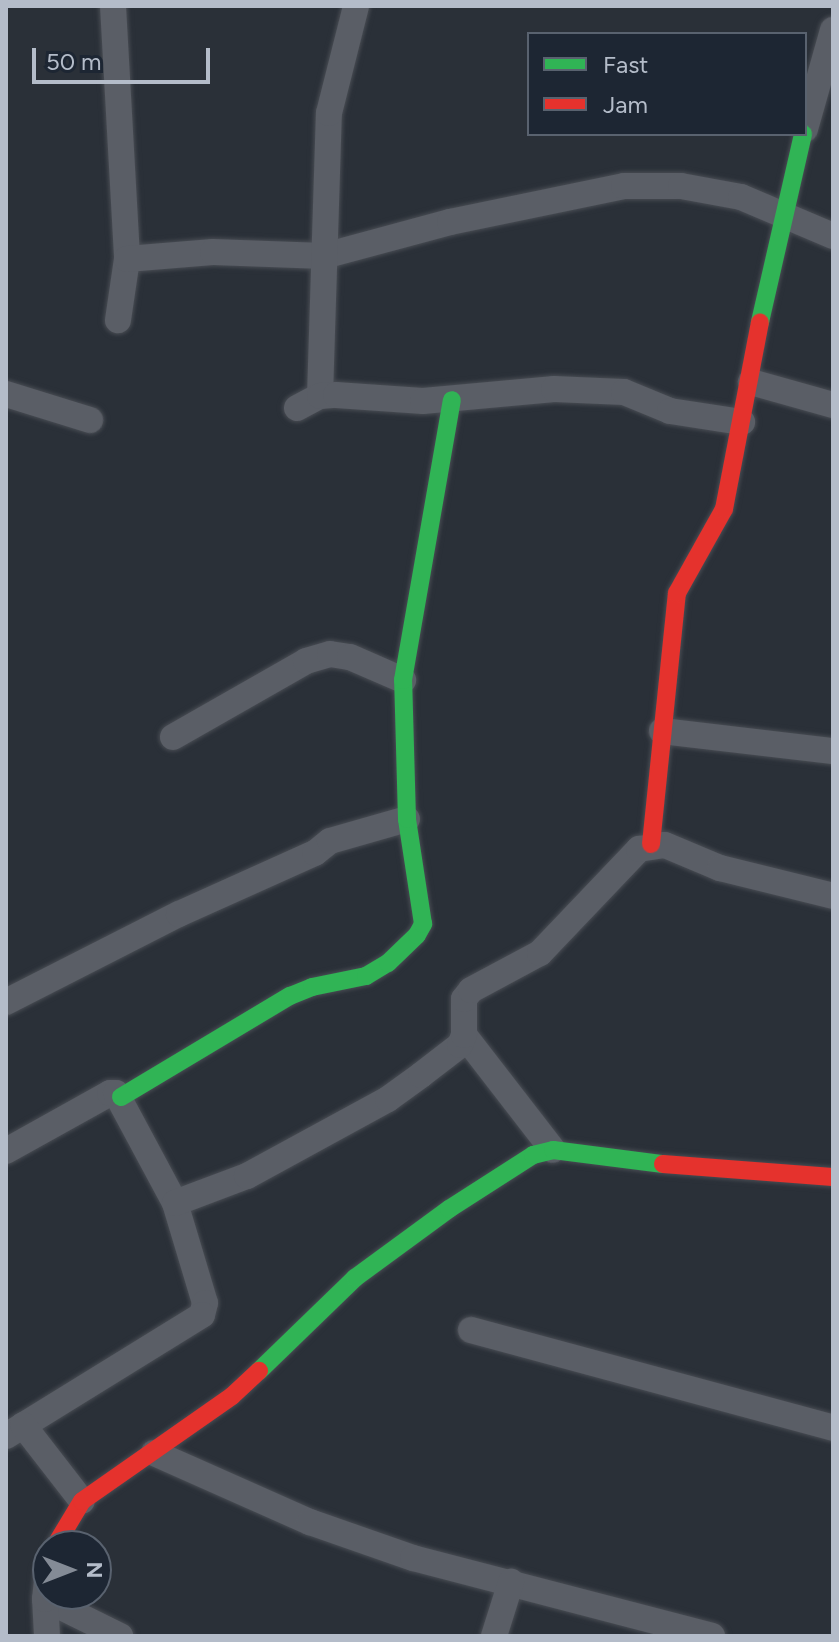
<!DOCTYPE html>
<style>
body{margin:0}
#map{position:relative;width:839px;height:1642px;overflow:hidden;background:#2a3038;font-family:Figtree,sans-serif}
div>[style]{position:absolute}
.roads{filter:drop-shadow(0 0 2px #484c53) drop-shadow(0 0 2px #484c53)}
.street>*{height:26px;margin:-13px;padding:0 13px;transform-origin:13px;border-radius:13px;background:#5a5e66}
.fast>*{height:18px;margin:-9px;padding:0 9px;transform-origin:9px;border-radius:9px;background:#30b455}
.jam>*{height:18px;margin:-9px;padding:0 9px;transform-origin:9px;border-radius:9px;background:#e5322d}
span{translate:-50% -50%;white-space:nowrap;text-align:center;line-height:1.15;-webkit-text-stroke:6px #1d2633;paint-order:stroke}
.frame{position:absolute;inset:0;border:8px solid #b4bcc9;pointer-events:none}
.legend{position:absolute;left:527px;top:32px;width:280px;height:104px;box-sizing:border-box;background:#1d2633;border:2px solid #59626f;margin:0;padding:10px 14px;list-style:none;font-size:24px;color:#b4bcc9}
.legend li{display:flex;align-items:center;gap:16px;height:40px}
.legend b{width:40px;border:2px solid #59626f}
.north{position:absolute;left:32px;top:1530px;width:80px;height:80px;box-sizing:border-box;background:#1d2633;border:2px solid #59626f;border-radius:50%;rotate:90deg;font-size:22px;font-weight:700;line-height:32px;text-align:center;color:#b4bcc9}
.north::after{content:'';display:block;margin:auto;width:28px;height:36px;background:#848b96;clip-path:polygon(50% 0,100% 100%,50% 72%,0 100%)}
.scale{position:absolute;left:32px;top:48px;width:178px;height:36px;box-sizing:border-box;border:4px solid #b4bcc9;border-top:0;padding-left:10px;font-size:24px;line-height:28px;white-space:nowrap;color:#b4bcc9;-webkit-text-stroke:6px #1d2633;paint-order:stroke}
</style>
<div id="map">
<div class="roads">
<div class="street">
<i style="left:113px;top:6px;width:253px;rotate:86.8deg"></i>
<i style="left:127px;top:259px;width:62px;rotate:98.4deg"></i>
<i style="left:805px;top:129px;width:103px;rotate:-74.2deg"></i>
<i style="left:127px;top:259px;width:86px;rotate:-4.7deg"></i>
<i style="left:213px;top:252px;width:111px;rotate:2.1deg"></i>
<i style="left:324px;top:256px;width:131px;rotate:-15.1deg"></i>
<i style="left:450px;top:222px;width:178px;rotate:-11.7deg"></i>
<i style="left:624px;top:186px;width:57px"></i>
<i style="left:681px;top:186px;width:61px;rotate:10.4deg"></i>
<i style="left:741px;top:197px;width:100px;rotate:23deg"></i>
<i style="left:751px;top:382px;width:85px;rotate:15.7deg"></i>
<i style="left:6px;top:394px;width:88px;rotate:17.2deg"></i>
<i style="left:320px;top:396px;width:283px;rotate:-88.2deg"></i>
<i style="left:329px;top:113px;width:110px;rotate:-75.8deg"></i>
<i style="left:297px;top:408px;width:26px;rotate:-28deg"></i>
<i style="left:320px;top:396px;width:16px;rotate:-4deg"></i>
<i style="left:336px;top:395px;width:87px;rotate:3.9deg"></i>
<i style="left:423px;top:401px;width:132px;rotate:-5.2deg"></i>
<i style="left:554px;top:389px;width:70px;rotate:2.5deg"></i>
<i style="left:624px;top:392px;width:50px;rotate:22.4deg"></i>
<i style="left:670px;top:411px;width:73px;rotate:8.7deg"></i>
<i style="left:662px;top:731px;width:172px;rotate:6.7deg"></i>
<i style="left:173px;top:737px;width:153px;rotate:-29.7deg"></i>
<i style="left:306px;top:661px;width:25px;rotate:-16deg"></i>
<i style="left:330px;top:654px;width:20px;rotate:9deg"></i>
<i style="left:350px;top:657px;width:58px;rotate:23.5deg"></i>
<i style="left:6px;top:1002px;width:194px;rotate:-27deg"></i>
<i style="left:179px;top:914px;width:149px;rotate:-24.2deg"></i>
<i style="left:315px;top:853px;width:19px;rotate:-39deg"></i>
<i style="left:330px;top:841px;width:80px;rotate:-15.9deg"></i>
<i style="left:464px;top:1035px;width:145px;rotate:52.3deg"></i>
<i style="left:6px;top:1151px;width:119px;rotate:-29.1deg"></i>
<i style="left:110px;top:1093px;width:6px"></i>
<i style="left:116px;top:1093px;width:125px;rotate:61.8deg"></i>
<i style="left:175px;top:1203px;width:104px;rotate:73.3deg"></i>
<i style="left:205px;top:1303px;width:12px;rotate:104deg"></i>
<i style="left:202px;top:1315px;width:230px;rotate:148.3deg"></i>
<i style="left:175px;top:1203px;width:77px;rotate:-20.6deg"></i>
<i style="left:247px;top:1176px;width:161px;rotate:-28.6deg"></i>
<i style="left:388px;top:1099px;width:41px;rotate:-36deg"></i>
<i style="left:421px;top:1075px;width:49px;rotate:-37.6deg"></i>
<i style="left:460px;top:1045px;width:11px;rotate:-68deg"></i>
<i style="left:464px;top:1035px;width:36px;rotate:-90deg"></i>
<i style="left:464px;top:999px;width:11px;rotate:-52deg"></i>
<i style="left:471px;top:990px;width:78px;rotate:-28.2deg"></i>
<i style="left:540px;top:953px;width:144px;rotate:-46.4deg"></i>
<i style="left:639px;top:849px;width:26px;rotate:-9deg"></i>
<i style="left:665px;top:845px;width:60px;rotate:22.7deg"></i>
<i style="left:720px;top:868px;width:116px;rotate:13.9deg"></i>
<i style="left:471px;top:1330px;width:375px;rotate:15.1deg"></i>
<i style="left:23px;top:1425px;width:96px;rotate:52.2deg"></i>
<i style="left:154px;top:1453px;width:171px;rotate:23.9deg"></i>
<i style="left:310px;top:1522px;width:109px;rotate:19.3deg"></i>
<i style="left:413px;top:1558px;width:309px;rotate:14.6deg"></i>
<i style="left:45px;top:1599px;width:84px;rotate:26.3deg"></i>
<i style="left:47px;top:1636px;width:37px;rotate:-93deg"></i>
<i style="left:45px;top:1599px;width:28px;rotate:-84deg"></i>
<i style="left:494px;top:1636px;width:57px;rotate:-72.5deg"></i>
</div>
<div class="fast">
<i style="left:760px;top:322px;width:193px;rotate:-77.1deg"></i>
<i style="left:121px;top:1097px;width:197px;rotate:-30.9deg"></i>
<i style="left:290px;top:996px;width:24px;rotate:-22deg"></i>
<i style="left:312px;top:987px;width:55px;rotate:-11.5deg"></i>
<i style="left:366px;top:976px;width:26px;rotate:-31deg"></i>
<i style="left:388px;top:963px;width:40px;rotate:-44deg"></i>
<i style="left:417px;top:935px;width:13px;rotate:-61deg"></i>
<i style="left:423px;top:924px;width:106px;rotate:-98.7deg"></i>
<i style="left:407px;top:819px;width:139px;rotate:-91.6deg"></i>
<i style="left:403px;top:680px;width:284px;rotate:-80.1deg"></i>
<i style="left:259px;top:1371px;width:134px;rotate:-44.1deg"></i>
<i style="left:355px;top:1278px;width:117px;rotate:-36.3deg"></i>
<i style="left:449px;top:1209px;width:100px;rotate:-32.7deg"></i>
<i style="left:533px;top:1155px;width:21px;rotate:-14deg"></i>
<i style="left:553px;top:1150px;width:111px;rotate:7.3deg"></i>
</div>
<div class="jam">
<i style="left:651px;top:844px;width:252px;rotate:-84.1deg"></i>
<i style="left:677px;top:593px;width:96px;rotate:-60.8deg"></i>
<i style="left:724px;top:509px;width:190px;rotate:-79.1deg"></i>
<i style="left:663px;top:1164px;width:170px;rotate:4.4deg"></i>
<i style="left:55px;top:1546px;width:52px;rotate:-59deg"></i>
<i style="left:82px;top:1501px;width:183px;rotate:-35deg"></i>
<i style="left:232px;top:1396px;width:37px;rotate:-43deg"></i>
</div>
</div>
<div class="frame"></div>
<ul class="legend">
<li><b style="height:10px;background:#30b455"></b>Fast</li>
<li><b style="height:10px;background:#e5322d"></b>Jam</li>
</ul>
<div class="north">N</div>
<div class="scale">50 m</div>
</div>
